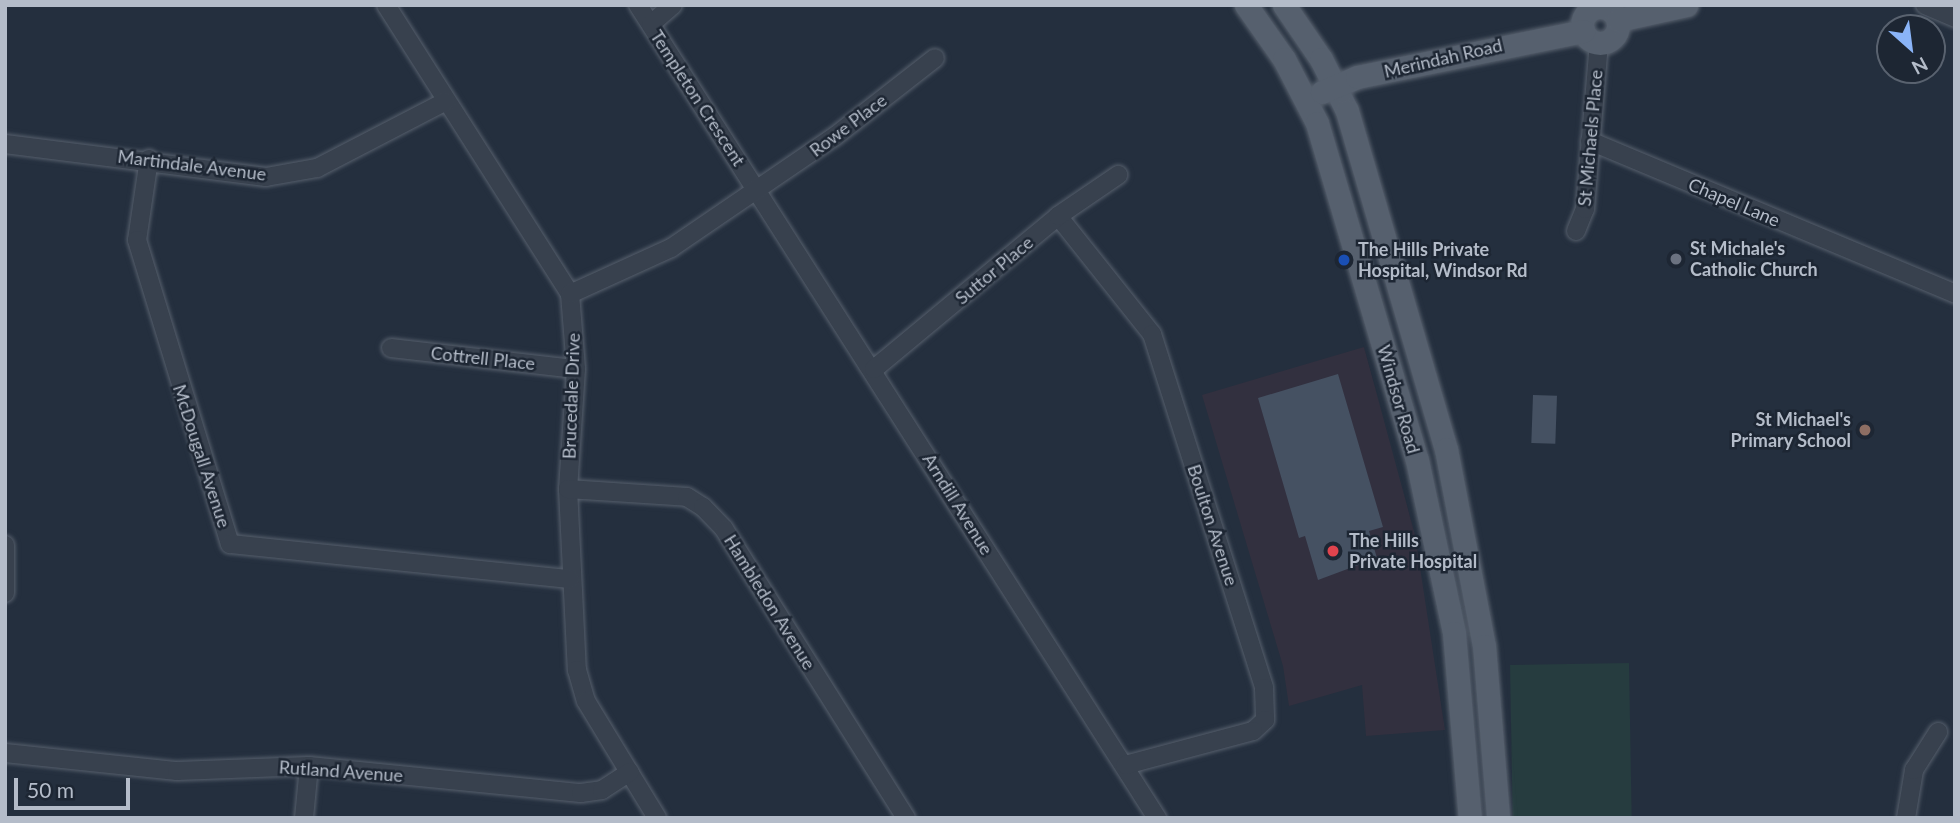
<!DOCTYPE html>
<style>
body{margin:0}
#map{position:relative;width:1960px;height:823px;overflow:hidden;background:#242f3e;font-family:Lato,sans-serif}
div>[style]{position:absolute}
.medical>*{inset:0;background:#32303f}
.green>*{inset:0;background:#263c3f;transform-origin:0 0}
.building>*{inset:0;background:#455162;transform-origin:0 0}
.roads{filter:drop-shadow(0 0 2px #565f6c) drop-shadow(0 0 2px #565f6c)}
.minor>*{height:18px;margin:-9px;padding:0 9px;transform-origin:9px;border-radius:9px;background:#38414e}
.major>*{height:23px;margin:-11.5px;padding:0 11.5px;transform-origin:11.5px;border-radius:11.5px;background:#56606e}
.major>.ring{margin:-11.5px;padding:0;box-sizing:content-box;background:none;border:23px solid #56606e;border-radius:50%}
.dots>*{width:19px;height:19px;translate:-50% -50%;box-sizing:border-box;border:4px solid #1d2633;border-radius:50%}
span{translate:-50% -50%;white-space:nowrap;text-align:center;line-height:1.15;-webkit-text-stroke:5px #1d2633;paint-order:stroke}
.street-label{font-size:18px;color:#b4bcc9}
.poi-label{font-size:18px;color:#b4bcc9;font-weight:700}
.left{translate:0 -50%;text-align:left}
.right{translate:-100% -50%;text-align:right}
.frame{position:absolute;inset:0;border:7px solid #b4bcc9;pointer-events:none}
.north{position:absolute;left:1876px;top:14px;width:70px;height:70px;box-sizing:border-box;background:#1d2633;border:2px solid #59626f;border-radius:50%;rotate:152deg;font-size:19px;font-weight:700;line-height:28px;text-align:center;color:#b4bcc9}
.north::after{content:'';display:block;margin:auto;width:24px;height:32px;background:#8ab4f8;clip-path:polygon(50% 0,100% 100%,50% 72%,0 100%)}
.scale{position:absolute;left:14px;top:778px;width:116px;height:32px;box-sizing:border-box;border:4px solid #b4bcc9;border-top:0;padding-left:9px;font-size:21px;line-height:24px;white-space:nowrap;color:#b4bcc9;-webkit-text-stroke:5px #1d2633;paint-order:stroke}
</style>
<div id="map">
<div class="medical">
<i style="clip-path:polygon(1364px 347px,1415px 535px,1445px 730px,1366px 736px,1362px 685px,1289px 706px,1283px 666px,1202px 395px)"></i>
</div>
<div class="green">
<i style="left:1629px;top:663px;width:155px;height:119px;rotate:89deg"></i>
</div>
<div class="building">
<i style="clip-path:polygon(1338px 374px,1383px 527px,1369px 531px,1377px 558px,1318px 580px,1305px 536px,1299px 538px,1258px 398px)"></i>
<i style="left:1533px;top:395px;width:24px;height:48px;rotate:2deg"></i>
</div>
<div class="roads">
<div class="minor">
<i style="left:386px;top:5px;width:343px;rotate:57.5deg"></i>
<i style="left:570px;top:294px;width:75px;rotate:85.4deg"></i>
<i style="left:576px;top:369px;width:120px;rotate:93.8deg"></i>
<i style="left:568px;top:489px;width:181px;rotate:87.2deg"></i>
<i style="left:577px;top:670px;width:32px;rotate:74deg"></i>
<i style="left:586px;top:701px;width:137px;rotate:58.7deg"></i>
<i style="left:638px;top:5px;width:965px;rotate:57.45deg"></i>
<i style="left:1925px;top:5px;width:33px;rotate:23deg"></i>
<i style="left:1602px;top:8px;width:3px;rotate:-90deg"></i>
<i style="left:651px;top:24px;width:29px;rotate:-41deg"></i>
<i style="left:1590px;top:141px;width:396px;rotate:22.7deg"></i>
<i style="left:5px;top:144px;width:263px;rotate:7.2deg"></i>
<i style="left:266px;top:177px;width:52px;rotate:-10deg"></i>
<i style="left:317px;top:168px;width:145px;rotate:-27.4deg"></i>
<i style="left:149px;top:159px;width:82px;rotate:98.4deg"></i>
<i style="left:137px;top:240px;width:318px;rotate:73deg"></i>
<i style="left:230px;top:544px;width:342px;rotate:5.9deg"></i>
<i style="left:1058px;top:216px;width:151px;rotate:51.5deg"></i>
<i style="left:1152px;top:334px;width:371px;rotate:72.4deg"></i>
<i style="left:1264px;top:688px;width:32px;rotate:88deg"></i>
<i style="left:1265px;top:720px;width:16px;rotate:137deg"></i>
<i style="left:1253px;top:731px;width:132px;rotate:165.1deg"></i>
<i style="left:1576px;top:231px;width:24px;rotate:-68deg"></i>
<i style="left:1585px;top:209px;width:167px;rotate:-85.2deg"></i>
<i style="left:570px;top:294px;width:111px;rotate:-24.5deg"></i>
<i style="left:671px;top:248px;width:197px;rotate:-34.3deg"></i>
<i style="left:834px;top:137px;width:128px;rotate:-38deg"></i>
<i style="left:391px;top:348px;width:186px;rotate:6.5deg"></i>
<i style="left:874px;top:369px;width:239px;rotate:-39.7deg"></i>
<i style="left:1058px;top:216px;width:73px;rotate:-34.3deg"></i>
<i style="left:568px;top:489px;width:119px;rotate:3.8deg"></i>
<i style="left:687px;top:497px;width:19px;rotate:32deg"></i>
<i style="left:703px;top:507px;width:30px;rotate:46deg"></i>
<i style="left:724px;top:529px;width:342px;rotate:57.8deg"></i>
<i style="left:5px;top:545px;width:48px;rotate:90deg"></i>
<i style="left:5px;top:753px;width:173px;rotate:6deg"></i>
<i style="left:177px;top:771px;width:132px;rotate:-2.2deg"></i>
<i style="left:309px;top:766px;width:273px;rotate:5.7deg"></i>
<i style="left:581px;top:793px;width:21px;rotate:-8deg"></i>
<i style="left:602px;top:790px;width:33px;rotate:-33deg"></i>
<i style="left:304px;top:818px;width:52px;rotate:-84.5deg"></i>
<i style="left:1906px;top:818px;width:49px;rotate:-80.5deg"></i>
<i style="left:1914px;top:770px;width:45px;rotate:-57.7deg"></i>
</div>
<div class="major">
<i style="left:1246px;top:5px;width:66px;rotate:54.9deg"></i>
<i style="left:1284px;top:59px;width:72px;rotate:62.7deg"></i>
<i style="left:1317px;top:123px;width:352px;rotate:73.5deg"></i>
<i style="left:1417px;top:460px;width:177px;rotate:77.9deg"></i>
<i style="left:1454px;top:633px;width:186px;rotate:85.1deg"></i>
<i style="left:1284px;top:5px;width:65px;rotate:55.6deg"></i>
<i style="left:1321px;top:59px;width:58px;rotate:63.4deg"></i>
<i style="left:1347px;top:111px;width:352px;rotate:73.7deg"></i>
<i style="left:1446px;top:449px;width:201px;rotate:79.1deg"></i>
<i style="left:1484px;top:646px;width:173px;rotate:85.3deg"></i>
<i class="ring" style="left:1582px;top:7px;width:13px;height:13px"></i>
<i style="left:1618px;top:20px;width:70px;rotate:-12.4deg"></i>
<i style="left:1322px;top:92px;width:38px;rotate:-23deg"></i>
<i style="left:1357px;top:77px;width:231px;rotate:-11.5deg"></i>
</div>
</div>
<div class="dots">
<i style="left:1676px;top:259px;background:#6b7280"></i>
<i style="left:1344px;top:260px;background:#1a4fb4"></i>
<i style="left:1865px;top:430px;background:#8d6e63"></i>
<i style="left:1333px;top:551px;background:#e0444e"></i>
</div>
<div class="street-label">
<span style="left:1443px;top:58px;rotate:-13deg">Merindah Road</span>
<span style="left:698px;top:98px;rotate:57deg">Templeton Crescent</span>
<span style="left:848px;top:125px;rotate:-37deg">Rowe Place</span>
<span style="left:1590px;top:138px;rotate:-85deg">St Michaels Place</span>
<span style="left:192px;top:165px;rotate:7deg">Martindale Avenue</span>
<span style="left:1734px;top:202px;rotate:23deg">Chapel Lane</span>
<span style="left:994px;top:270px;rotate:-40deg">Suttor Place</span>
<span style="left:483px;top:358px;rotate:6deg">Cottrell Place</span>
<span style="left:571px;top:396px;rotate:-88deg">Brucedale Drive</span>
<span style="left:1399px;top:399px;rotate:74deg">Windsor Road</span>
<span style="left:202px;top:456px;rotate:72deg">McDougall Avenue</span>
<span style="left:958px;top:504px;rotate:58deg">Arndill Avenue</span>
<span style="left:1213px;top:525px;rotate:72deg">Boulton Avenue</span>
<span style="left:770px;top:602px;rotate:58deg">Hambledon Avenue</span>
<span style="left:341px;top:771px;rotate:4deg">Rutland Avenue</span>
</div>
<div class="poi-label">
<span class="left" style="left:1690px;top:259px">St Michale's<br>Catholic Church</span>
<span class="left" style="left:1358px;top:260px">The Hills Private<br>Hospital, Windsor Rd</span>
<span class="right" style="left:1851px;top:430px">St Michael's<br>Primary School</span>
<span class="left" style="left:1349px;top:551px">The Hills<br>Private Hospital</span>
</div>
<div class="frame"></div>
<div class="north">N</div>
<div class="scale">50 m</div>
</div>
